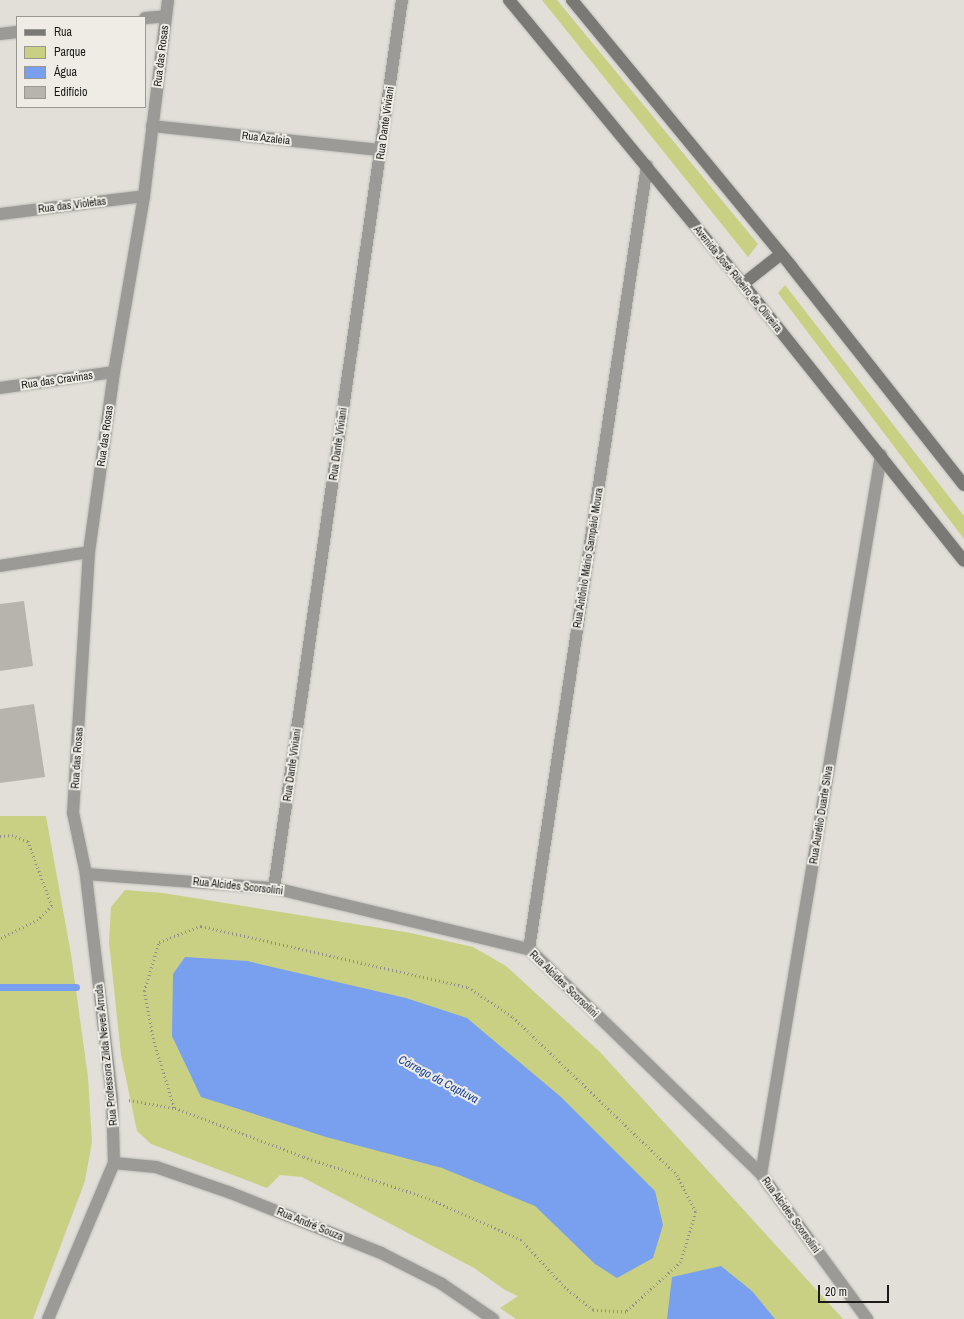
<!DOCTYPE html>
<meta charset="utf-8">
<style>
body{margin:0}
#map{position:relative;width:964px;height:1319px;overflow:hidden;background:#e1dfd8;font-family:"Archivo Narrow",sans-serif}
div>[style]{position:absolute}
.green>*{inset:0;background:#c9d084}
.water>*{inset:0;background:#78a0ef}
.stream>*{height:7px;margin:-3.5px;padding:0 3.5px;transform-origin:3.5px;border-radius:3.5px;background:#78a0ef}
.building>*{inset:0;background:#b6b4ad}
.path>*{height:2.5px;margin-top:-1.25px;transform-origin:0;background:repeating-linear-gradient(90deg,#92908b 0 1px,transparent 0 4px)}
.roads{filter:drop-shadow(0 0 1px #bebcb6) drop-shadow(0 0 1px #bebcb6)}
.street>*{height:12px;margin:-6px;padding:0 6px;transform-origin:6px;border-radius:6px;background:#9b9a97}
.secondary>*{height:12px;margin:-6px;padding:0 6px;transform-origin:6px;border-radius:6px;background:#7a7975}
span{translate:-50% -50%;white-space:nowrap;text-align:center;line-height:1.15;-webkit-text-stroke:4px #eeece5;paint-order:stroke}
.street-label{font-size:11px;color:#1c1b19}
.water-label{font-size:12px;color:#17419b;font-style:italic}
.legend{position:absolute;left:16px;top:16px;width:130px;height:92px;box-sizing:border-box;background:#eeece5;border:1px solid #9a9893;margin:0;padding:5px 7px;list-style:none;font-size:12px;color:#1c1b19}
.legend li{display:flex;align-items:center;gap:8px;height:20px}
.legend b{width:20px;border:1px solid #9a9893}
.scale{position:absolute;left:818px;top:1285px;width:71px;height:18px;box-sizing:border-box;border:2px solid #1c1b19;border-top:0;padding-left:5px;font-size:12px;line-height:14px;white-space:nowrap;color:#1c1b19;-webkit-text-stroke:3px #eeece5;paint-order:stroke}
</style>
<div id="map">
<div class="green">
<i style="clip-path:polygon(542px 0,557px 0,758px 244px,748px 257px)"></i>
<i style="clip-path:polygon(785px 285px,964px 516px,964px 539px,778px 293px)"></i>
<i style="clip-path:polygon(0 816px,46px 816px,71px 954px,88px 1077px,92px 1142px,85px 1181px,33px 1319px,0 1319px)"></i>
<i style="clip-path:polygon(125px 890px,163px 893px,411px 933px,473px 947px,506px 966px,600px 1052px,843px 1319px,516px 1319px,500px 1308px,518px 1296px,505px 1290px,474px 1268px,302px 1177px,280px 1175px,267px 1188px,151px 1144px,137px 1131px,121px 1055px,109px 942px,111px 907px)"></i>
</div>
<div class="water">
<i style="clip-path:polygon(185px 957px,247px 961px,406px 998px,467px 1018px,561px 1097px,655px 1191px,663px 1225px,653px 1258px,617px 1278px,595px 1264px,535px 1206px,442px 1168px,326px 1137px,201px 1097px,172px 1036px,173px 974px)"></i>
<i style="clip-path:polygon(721px 1266px,752px 1291px,775px 1319px,667px 1319px,672px 1277px)"></i>
</div>
<div class="stream">
<i style="left:0;top:987px;width:76px"></i>
</div>
<div class="building">
<i style="clip-path:polygon(24px 601px,33px 666px,0 671px,0 604px)"></i>
<i style="clip-path:polygon(34px 704px,45px 777px,0 783px,0 709px)"></i>
</div>
<div class="path">
<i style="left:0;top:836px;width:12px;rotate:-5deg"></i>
<i style="left:12px;top:835px;width:17px;rotate:21deg"></i>
<i style="left:28px;top:841px;width:69px;rotate:69.7deg"></i>
<i style="left:52px;top:906px;width:20px;rotate:135deg"></i>
<i style="left:38px;top:920px;width:42px;rotate:153.4deg"></i>
<i style="left:201px;top:926px;width:274px;rotate:12.9deg"></i>
<i style="left:468px;top:987px;width:54px;rotate:33.7deg"></i>
<i style="left:513px;top:1017px;width:228px;rotate:43.9deg"></i>
<i style="left:677px;top:1175px;width:42px;rotate:62.8deg"></i>
<i style="left:696px;top:1212px;width:52px;rotate:106.7deg"></i>
<i style="left:681px;top:1262px;width:74px;rotate:137.7deg"></i>
<i style="left:626px;top:1312px;width:33px;rotate:-177deg"></i>
<i style="left:593px;top:1310px;width:36px;rotate:-142deg"></i>
<i style="left:565px;top:1288px;width:65px;rotate:-132.5deg"></i>
<i style="left:521px;top:1240px;width:104px;rotate:-156.1deg"></i>
<i style="left:426px;top:1198px;width:130px;rotate:-161.6deg"></i>
<i style="left:303px;top:1157px;width:138px;rotate:-159.2deg"></i>
<i style="left:174px;top:1108px;width:68px;rotate:-107.1deg"></i>
<i style="left:154px;top:1043px;width:53px;rotate:-100.9deg"></i>
<i style="left:144px;top:991px;width:51px;rotate:-73deg"></i>
<i style="left:159px;top:942px;width:45px;rotate:-20.9deg"></i>
<i style="left:129px;top:1100px;width:46px;rotate:10.1deg"></i>
</div>
<div class="roads">
<div class="street">
<i style="left:145px;top:18px;width:21px;rotate:-5deg"></i>
<i style="left:0;top:34px;width:17px;rotate:-7deg"></i>
<i style="left:152px;top:126px;width:230px;rotate:6deg"></i>
<i style="left:0;top:214px;width:145px;rotate:-7.1deg"></i>
<i style="left:0;top:388px;width:115px;rotate:-8deg"></i>
<i style="left:0;top:566px;width:90px;rotate:-8.9deg"></i>
<i style="left:86px;top:874px;width:189px;rotate:4.3deg"></i>
<i style="left:274px;top:888px;width:262px;rotate:13.5deg"></i>
<i style="left:529px;top:949px;width:323px;rotate:44.1deg"></i>
<i style="left:761px;top:1174px;width:180px;rotate:53.8deg"></i>
<i style="left:274px;top:888px;width:897px;rotate:-81.8deg"></i>
<i style="left:529px;top:949px;width:792px;rotate:-81.43deg"></i>
<i style="left:114px;top:1163px;width:42px;rotate:5.4deg"></i>
<i style="left:156px;top:1167px;width:79px;rotate:19.1deg"></i>
<i style="left:231px;top:1193px;width:162px;rotate:21.8deg"></i>
<i style="left:381px;top:1253px;width:68px;rotate:26.9deg"></i>
<i style="left:442px;top:1284px;width:62px;rotate:34.5deg"></i>
<i style="left:761px;top:1174px;width:729px;rotate:-80.52deg"></i>
<i style="left:48px;top:1319px;width:169px;rotate:-67.1deg"></i>
<i style="left:114px;top:1163px;width:66px;rotate:-91.7deg"></i>
<i style="left:112px;top:1097px;width:225px;rotate:-96.7deg"></i>
<i style="left:86px;top:874px;width:62px;rotate:-102deg"></i>
<i style="left:73px;top:813px;width:261px;rotate:-86.5deg"></i>
<i style="left:89px;top:552px;width:182px;rotate:-82.1deg"></i>
<i style="left:114px;top:372px;width:179px;rotate:-80.3deg"></i>
<i style="left:144px;top:196px;width:197px;rotate:-83deg"></i>
</div>
<div class="secondary">
<i style="left:509px;top:0;width:368px;rotate:50.5deg"></i>
<i style="left:743px;top:284px;width:354px;rotate:51.4deg"></i>
<i style="left:572px;top:0;width:345px;rotate:50.5deg"></i>
<i style="left:791px;top:266px;width:279px;rotate:51.7deg"></i>
<i style="left:743px;top:284px;width:48px;rotate:-38.3deg"></i>
</div>
</div>
<div class="street-label">
<span style="left:161px;top:56px;rotate:-83deg">Rua das Rosas</span>
<span style="left:385px;top:123px;rotate:-82deg">Rua Dante Viviani</span>
<span style="left:266px;top:138px;rotate:6deg">Rua Azaleia</span>
<span style="left:72px;top:205px;rotate:-7deg">Rua das Violetas</span>
<span style="left:738px;top:279px;rotate:51deg">Avenida José Ribeiro de Oliveira</span>
<span style="left:57px;top:380px;rotate:-8deg">Rua das Cravinas</span>
<span style="left:105px;top:436px;rotate:-82deg">Rua das Rosas</span>
<span style="left:338px;top:444px;rotate:-82deg">Rua Dante Viviani</span>
<span style="left:588px;top:558px;rotate:-81deg">Rua Antônio Mário Sampáio Moura</span>
<span style="left:77px;top:758px;rotate:-86deg">Rua das Rosas</span>
<span style="left:292px;top:765px;rotate:-82deg">Rua Dante Viviani</span>
<span style="left:821px;top:815px;rotate:-81deg">Rua Aurélio Duarte Silva</span>
<span style="left:238px;top:886px;rotate:6deg">Rua Alcides Scorsolini</span>
<span style="left:564px;top:984px;rotate:44deg">Rua Alcides Scorsolini</span>
<span style="left:106px;top:1055px;rotate:-96deg">Rua Professora Zilda Neves Arruda</span>
<span style="left:791px;top:1215px;rotate:54deg">Rua Alcides Scorsolini</span>
<span style="left:310px;top:1224px;rotate:22deg">Rua André Souza</span>
</div>
<div class="water-label">
<span style="left:438px;top:1080px;rotate:28deg">Córrego da Captuva</span>
</div>
<ul class="legend">
<li><b style="height:5px;background:#7a7975"></b>Rua</li>
<li><b style="height:11px;background:#c9d084"></b>Parque</li>
<li><b style="height:11px;background:#78a0ef"></b>Água</li>
<li><b style="height:11px;background:#b6b4ad"></b>Edifício</li>
</ul>
<div class="scale">20 m</div>
</div>
